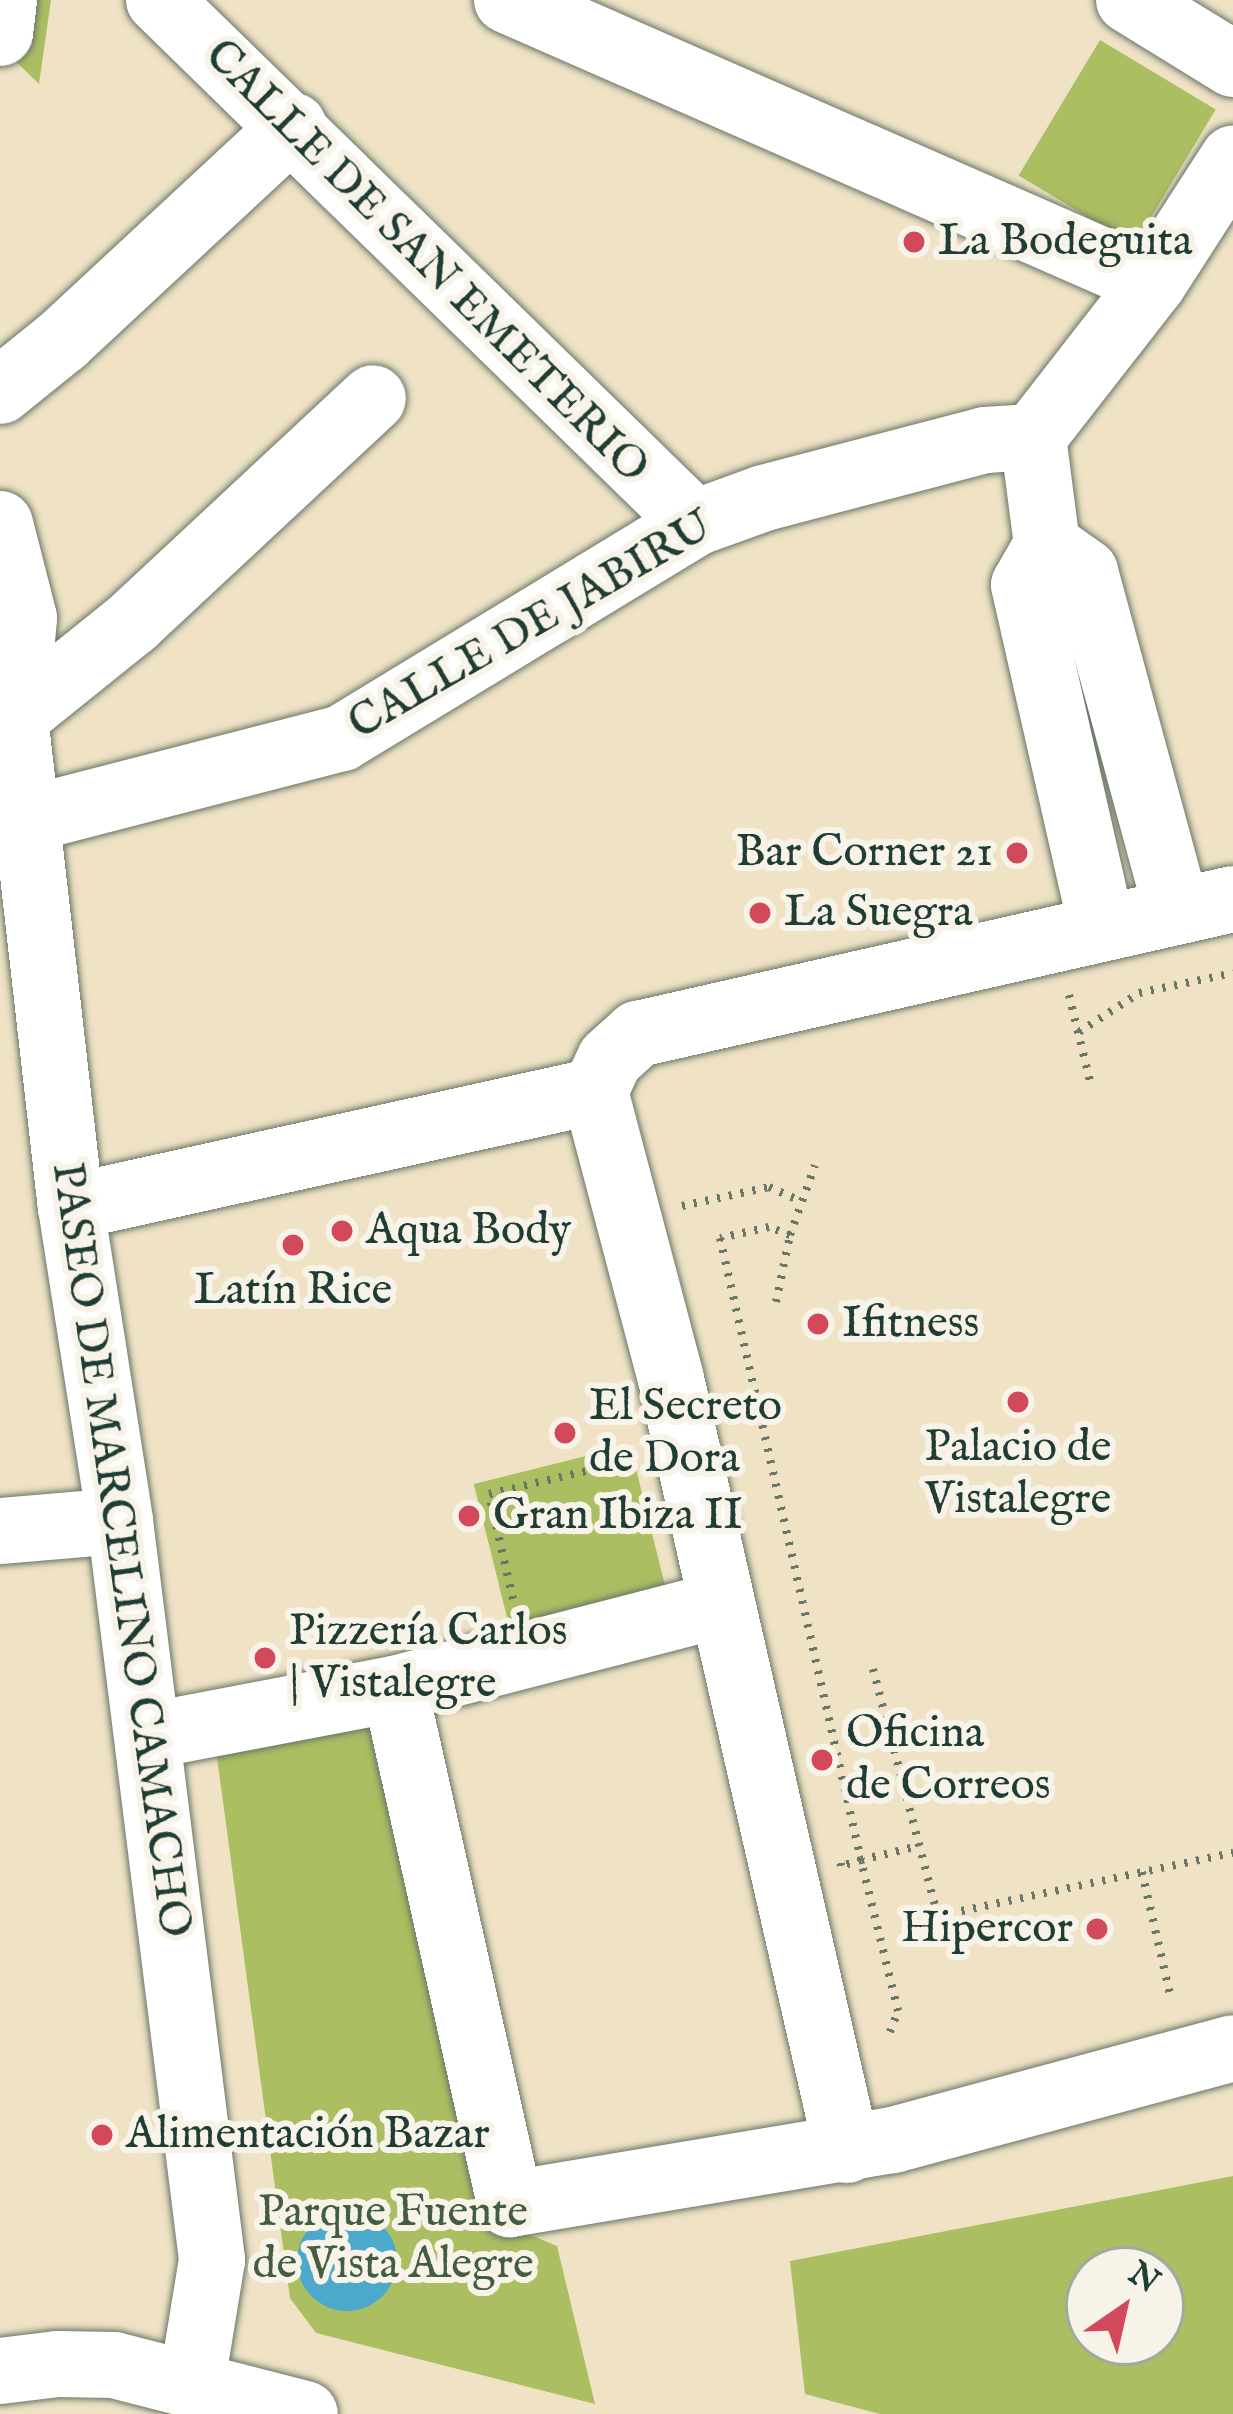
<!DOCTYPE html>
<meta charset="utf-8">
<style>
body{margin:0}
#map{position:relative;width:1233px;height:2414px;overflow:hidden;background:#efe2c5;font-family:"IM FELL English",serif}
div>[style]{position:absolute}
.green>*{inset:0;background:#acbe62;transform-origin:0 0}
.water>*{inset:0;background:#4da9cb}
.round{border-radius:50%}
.path>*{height:8px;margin-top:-4px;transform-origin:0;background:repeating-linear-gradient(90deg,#687767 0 3px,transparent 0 12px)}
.roads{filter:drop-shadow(0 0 3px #687767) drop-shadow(0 0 3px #687767)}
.minor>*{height:66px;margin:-33px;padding:0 33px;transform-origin:33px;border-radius:33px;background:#fff}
.major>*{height:66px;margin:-33px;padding:0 33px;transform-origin:33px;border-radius:33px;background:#fff}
.dots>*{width:33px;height:33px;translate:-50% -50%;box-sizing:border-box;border:6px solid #f7f3e8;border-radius:50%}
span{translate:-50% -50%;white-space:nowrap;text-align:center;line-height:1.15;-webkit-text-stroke:12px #f7f3e8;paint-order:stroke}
.poi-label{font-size:45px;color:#1f3d34}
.left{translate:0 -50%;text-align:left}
.right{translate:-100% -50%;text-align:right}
.street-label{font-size:45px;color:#1f3d34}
.park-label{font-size:45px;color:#425d40}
.north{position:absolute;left:1065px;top:2246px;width:120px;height:120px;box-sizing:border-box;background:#f7f3e8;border:3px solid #a1aaa0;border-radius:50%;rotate:34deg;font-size:33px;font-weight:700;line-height:48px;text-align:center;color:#1f3d34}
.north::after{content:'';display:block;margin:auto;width:42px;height:54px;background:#d1495b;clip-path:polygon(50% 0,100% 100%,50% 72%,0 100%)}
</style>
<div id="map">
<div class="green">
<i style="clip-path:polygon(0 0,51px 0,39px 84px,0 46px)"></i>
<i style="left:1100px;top:40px;width:135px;height:158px;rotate:31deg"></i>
<i style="left:630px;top:1445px;width:178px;height:161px;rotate:76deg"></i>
<i style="clip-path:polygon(383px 1700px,502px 2223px,557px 2246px,595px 2404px,316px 2333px,290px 2298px,214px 1735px)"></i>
<i style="clip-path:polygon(evenodd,1233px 2176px,1233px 2414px,880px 2414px,805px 2394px,790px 2261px,1233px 2176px,1089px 2270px,1161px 2270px,1161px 2342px,1089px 2342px,1089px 2270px)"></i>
</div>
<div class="water">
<i class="round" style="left:297px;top:2211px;width:100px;height:100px"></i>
</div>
<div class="path">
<i style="left:1069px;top:995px;width:89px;rotate:76.3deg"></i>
<i style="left:1079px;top:1032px;width:72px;rotate:-33deg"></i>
<i style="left:1139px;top:993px;width:96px;rotate:-12deg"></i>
<i style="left:682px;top:1206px;width:89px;rotate:-12.3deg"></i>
<i style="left:769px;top:1187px;width:34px;rotate:24deg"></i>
<i style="left:790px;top:1235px;width:22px;rotate:-159deg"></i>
<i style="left:769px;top:1227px;width:50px;rotate:167.3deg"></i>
<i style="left:720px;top:1238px;width:638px;rotate:77.23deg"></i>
<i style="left:861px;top:1860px;width:21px;rotate:163deg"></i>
<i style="left:841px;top:1866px;width:6px;rotate:-99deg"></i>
<i style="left:776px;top:1302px;width:68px;rotate:-78.2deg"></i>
<i style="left:790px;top:1235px;width:74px;rotate:-70.3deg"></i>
<i style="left:513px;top:1599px;width:108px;rotate:-102.9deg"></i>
<i style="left:489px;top:1494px;width:130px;rotate:-13.3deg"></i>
<i style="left:873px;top:1669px;width:255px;rotate:75.3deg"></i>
<i style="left:938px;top:1916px;width:302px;rotate:-12.1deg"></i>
<i style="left:1142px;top:1872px;width:130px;rotate:77.1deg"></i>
<i style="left:890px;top:2032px;width:22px;rotate:-69deg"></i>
<i style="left:898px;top:2011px;width:155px;rotate:-103.8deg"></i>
<i style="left:861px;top:1860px;width:60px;rotate:-13.6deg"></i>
</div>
<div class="roads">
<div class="minor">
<i style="left:159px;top:0;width:749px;rotate:44.3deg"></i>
<i style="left:507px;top:0;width:705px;rotate:23.66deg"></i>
<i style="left:1129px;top:0;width:122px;rotate:31.6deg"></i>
<i style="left:0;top:33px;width:33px;rotate:-83deg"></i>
<i style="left:0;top:391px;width:80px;rotate:-38.9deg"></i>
<i style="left:62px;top:341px;width:316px;rotate:-42.9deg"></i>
<i style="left:1033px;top:437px;width:109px;rotate:82.6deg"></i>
<i style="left:1047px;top:545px;width:46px;rotate:119.9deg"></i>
<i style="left:1024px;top:585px;width:352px;rotate:77.2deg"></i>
<i style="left:1033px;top:437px;width:195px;rotate:-52.1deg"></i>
<i style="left:1153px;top:283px;width:148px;rotate:-57.2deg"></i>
<i style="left:0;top:524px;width:97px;rotate:75.7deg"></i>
<i style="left:24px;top:618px;width:89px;rotate:95.1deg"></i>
<i style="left:1047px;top:545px;width:47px;rotate:35.4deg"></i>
<i style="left:1085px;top:572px;width:351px;rotate:74.8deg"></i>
<i style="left:0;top:657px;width:62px;rotate:76deg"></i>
<i style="left:15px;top:717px;width:493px;rotate:83.5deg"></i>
<i style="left:71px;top:1207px;width:318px;rotate:81.1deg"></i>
<i style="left:120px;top:1521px;width:745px;rotate:82.9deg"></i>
<i style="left:212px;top:2260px;width:124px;rotate:99.3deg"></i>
<i style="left:15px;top:717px;width:151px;rotate:-38.8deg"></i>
<i style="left:133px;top:622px;width:328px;rotate:-43deg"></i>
<i style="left:29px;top:819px;width:323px;rotate:-14.5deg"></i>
<i style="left:342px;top:738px;width:413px;rotate:-31.3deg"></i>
<i style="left:695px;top:523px;width:73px;rotate:-19.9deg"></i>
<i style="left:764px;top:498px;width:228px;rotate:-14.7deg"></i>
<i style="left:985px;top:440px;width:48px;rotate:-3.6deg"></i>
<i style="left:71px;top:1207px;width:537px;rotate:-12.48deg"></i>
<i style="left:0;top:1531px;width:120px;rotate:-4.8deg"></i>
<i style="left:719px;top:1605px;width:335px;rotate:165.5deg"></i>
<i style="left:395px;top:1689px;width:528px;rotate:77.41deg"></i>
<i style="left:510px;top:2204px;width:388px;rotate:-9.5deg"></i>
<i style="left:893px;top:2140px;width:352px;rotate:-15.1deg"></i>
<i style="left:148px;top:1736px;width:251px;rotate:-10.8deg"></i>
<i style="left:847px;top:2150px;width:791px;rotate:-102.86deg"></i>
<i style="left:671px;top:1379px;width:298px;rotate:-104.8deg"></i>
<i style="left:595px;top:1091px;width:35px;rotate:-65deg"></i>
<i style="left:610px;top:1059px;width:38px;rotate:-42deg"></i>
<i style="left:638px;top:1034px;width:610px;rotate:-12.78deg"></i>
</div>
<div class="major">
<i style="left:0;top:2371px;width:58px;rotate:-6.9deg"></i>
<i style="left:58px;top:2364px;width:56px;rotate:1deg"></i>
<i style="left:114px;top:2365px;width:197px;rotate:14.4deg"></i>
</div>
</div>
<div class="dots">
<i style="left:914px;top:242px;background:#d1495b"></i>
<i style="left:1017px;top:853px;background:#d1495b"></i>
<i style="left:760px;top:913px;background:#d1495b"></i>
<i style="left:342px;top:1231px;background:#d1495b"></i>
<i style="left:293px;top:1245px;background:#d1495b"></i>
<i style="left:818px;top:1324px;background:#d1495b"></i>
<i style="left:1018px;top:1402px;background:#d1495b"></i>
<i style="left:565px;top:1433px;background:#d1495b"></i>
<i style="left:469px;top:1516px;background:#d1495b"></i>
<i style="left:265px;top:1658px;background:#d1495b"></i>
<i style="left:822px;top:1760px;background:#d1495b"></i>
<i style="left:1097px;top:1929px;background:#d1495b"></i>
<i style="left:102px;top:2135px;background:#d1495b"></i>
</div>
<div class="poi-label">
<span class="left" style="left:938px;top:242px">La Bodeguita</span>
<span class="right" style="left:993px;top:853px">Bar Corner 21</span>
<span class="left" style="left:784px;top:913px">La Suegra</span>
<span class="left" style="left:366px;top:1231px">Aqua Body</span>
<span style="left:293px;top:1291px">Latín Rice</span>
<span class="left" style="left:842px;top:1324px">Ifitness</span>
<span class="left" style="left:589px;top:1433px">El Secreto<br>de Dora</span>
<span style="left:1018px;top:1474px">Palacio de<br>Vistalegre</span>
<span class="left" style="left:493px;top:1516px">Gran Ibiza II</span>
<span class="left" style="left:289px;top:1658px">Pizzería Carlos<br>| Vistalegre</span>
<span class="left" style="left:846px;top:1760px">Oficina<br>de Correos</span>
<span class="right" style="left:1073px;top:1929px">Hipercor</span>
<span class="left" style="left:126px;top:2135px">Alimentación Bazar</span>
</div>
<div class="street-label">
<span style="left:426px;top:262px;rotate:45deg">CALLE DE SAN EMETERIO</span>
<span style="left:531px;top:626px;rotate:-30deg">CALLE DE JABIRU</span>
<span style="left:120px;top:1550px;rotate:82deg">PASEO DE MARCELINO CAMACHO</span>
</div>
<div class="park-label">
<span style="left:393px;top:2239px">Parque Fuente<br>de Vista Alegre</span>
</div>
<div class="north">N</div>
</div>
